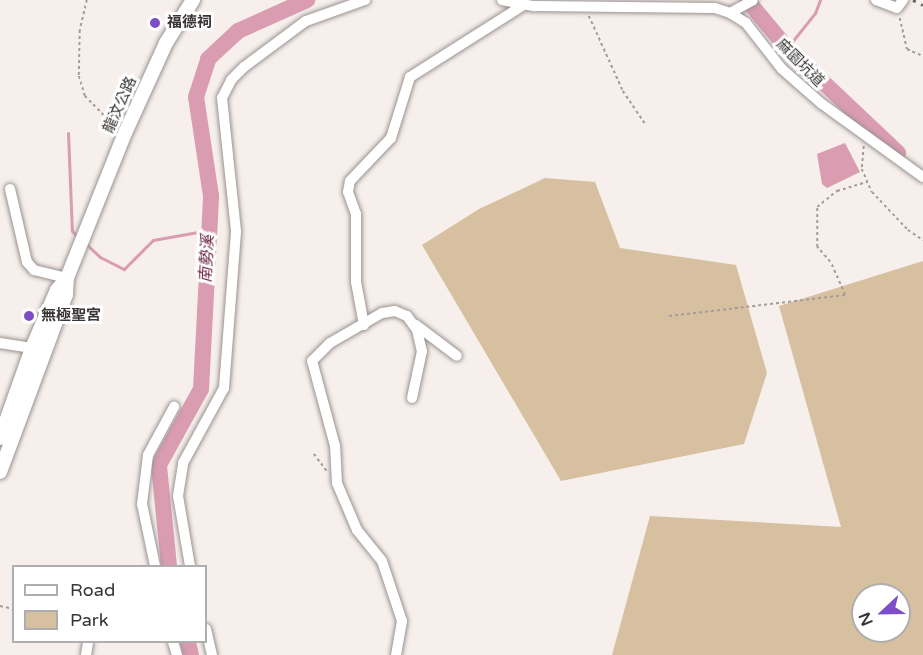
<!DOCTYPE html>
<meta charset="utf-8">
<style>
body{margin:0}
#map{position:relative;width:923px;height:655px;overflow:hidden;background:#f6efec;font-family:"Varela Round","Noto Sans TC",sans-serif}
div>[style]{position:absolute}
.green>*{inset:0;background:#d7c09f}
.water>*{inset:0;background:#da9cb1}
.stream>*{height:3px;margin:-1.5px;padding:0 1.5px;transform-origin:1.5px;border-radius:1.5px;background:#da9cb1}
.river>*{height:16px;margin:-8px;padding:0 8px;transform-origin:8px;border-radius:8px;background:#da9cb1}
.path>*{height:1.5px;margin-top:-0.75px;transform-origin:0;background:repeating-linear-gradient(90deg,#a29d9b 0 3px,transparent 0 6px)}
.roads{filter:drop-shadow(0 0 2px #999391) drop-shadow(0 0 2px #999391)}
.minor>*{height:10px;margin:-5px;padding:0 5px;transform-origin:5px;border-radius:5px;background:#fff}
.major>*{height:14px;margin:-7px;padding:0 7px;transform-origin:7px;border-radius:7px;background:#fff}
.rail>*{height:3px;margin-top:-1.5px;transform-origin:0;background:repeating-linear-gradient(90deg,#686462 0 3px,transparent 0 9px)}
.dots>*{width:16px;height:16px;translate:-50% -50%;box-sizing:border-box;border:3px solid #fff;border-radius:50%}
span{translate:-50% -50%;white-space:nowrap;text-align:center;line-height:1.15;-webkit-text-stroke:6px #fff;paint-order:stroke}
.poi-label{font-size:15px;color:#383534;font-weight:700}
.left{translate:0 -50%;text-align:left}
.street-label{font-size:15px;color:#383534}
.water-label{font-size:16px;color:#6b2241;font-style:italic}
.legend{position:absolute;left:12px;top:565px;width:195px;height:78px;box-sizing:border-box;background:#fff;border:2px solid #afaeae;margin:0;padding:8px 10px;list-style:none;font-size:18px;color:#383534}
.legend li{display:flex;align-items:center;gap:12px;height:30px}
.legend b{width:30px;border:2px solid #afaeae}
.north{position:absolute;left:851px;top:583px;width:60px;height:60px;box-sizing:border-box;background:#fff;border:2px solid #afaeae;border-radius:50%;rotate:248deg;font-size:16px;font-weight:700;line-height:24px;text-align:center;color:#383534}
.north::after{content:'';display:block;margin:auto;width:21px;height:27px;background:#7d4ec7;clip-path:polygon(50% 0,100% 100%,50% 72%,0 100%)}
</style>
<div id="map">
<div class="green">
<i style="clip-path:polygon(545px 178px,595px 182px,620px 248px,736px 265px,767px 373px,744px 444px,561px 481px,422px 245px,479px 209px)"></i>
<i style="clip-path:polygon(evenodd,923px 261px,923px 655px,612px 655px,650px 516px,841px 527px,779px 306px,923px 261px,863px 595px,899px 595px,899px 631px,863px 631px,863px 595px)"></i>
</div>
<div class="water">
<i style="clip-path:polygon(845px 143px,860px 172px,827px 188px,822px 184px,817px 154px)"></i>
</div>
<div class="stream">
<i style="left:787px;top:48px;width:45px;rotate:-51.3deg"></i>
<i style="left:815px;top:13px;width:14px;rotate:-69deg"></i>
<i style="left:68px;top:133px;width:98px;rotate:87.7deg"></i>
<i style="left:72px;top:231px;width:8px;rotate:45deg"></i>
<i style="left:85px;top:243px;width:21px;rotate:43deg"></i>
<i style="left:100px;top:257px;width:27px;rotate:27deg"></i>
<i style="left:124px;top:269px;width:41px;rotate:-45deg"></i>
<i style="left:153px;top:240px;width:57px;rotate:-10.1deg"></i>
</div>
<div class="river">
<i style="left:747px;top:0;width:62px;rotate:50.2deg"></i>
<i style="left:787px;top:48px;width:153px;rotate:43.4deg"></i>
<i style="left:169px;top:566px;width:101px;rotate:-95.7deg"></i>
<i style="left:159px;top:465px;width:87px;rotate:-61.1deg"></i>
<i style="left:201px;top:389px;width:193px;rotate:-87deg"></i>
<i style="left:211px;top:196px;width:100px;rotate:-98.6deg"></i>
<i style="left:196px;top:97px;width:40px;rotate:-72deg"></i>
<i style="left:208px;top:59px;width:41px;rotate:-43deg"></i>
<i style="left:238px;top:31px;width:76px;rotate:-24.2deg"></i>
<i style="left:188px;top:642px;width:13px;rotate:77deg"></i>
</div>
<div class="path">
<i style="left:87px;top:0;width:31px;rotate:103deg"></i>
<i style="left:80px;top:30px;width:46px;rotate:91.2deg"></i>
<i style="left:79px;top:76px;width:21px;rotate:73deg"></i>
<i style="left:85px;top:96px;width:41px;rotate:45deg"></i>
<i style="left:589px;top:16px;width:82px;rotate:65.6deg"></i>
<i style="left:623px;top:91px;width:40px;rotate:56deg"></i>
<i style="left:900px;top:18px;width:32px;rotate:77deg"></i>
<i style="left:907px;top:49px;width:17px;rotate:24deg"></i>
<i style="left:864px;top:146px;width:23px;rotate:95deg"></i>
<i style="left:862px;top:169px;width:25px;rotate:67deg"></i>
<i style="left:872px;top:192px;width:52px;rotate:46.5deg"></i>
<i style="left:908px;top:230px;width:18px;rotate:34deg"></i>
<i style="left:669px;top:316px;width:177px;rotate:-6.8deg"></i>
<i style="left:845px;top:295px;width:36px;rotate:-114deg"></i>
<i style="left:830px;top:262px;width:20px;rotate:-131deg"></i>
<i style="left:817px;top:247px;width:40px;rotate:-90deg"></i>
<i style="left:817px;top:207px;width:26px;rotate:-39deg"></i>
<i style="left:837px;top:191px;width:31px;rotate:-17deg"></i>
<i style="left:314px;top:454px;width:21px;rotate:53deg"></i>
<i style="left:0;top:606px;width:14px;rotate:12deg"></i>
</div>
<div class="roads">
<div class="minor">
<i style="left:502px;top:0;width:33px;rotate:11deg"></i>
<i style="left:534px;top:6px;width:181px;rotate:0.6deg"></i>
<i style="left:715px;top:8px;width:16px;rotate:18deg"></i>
<i style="left:730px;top:13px;width:19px;rotate:32deg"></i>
<i style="left:746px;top:23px;width:58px;rotate:52deg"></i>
<i style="left:782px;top:69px;width:53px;rotate:41.2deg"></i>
<i style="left:822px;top:104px;width:125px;rotate:35.9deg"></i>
<i style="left:876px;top:0;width:22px;rotate:21deg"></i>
<i style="left:897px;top:8px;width:10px;rotate:-53deg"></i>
<i style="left:730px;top:13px;width:26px;rotate:-29deg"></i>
<i style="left:10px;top:189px;width:75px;rotate:76.9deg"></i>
<i style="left:27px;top:262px;width:11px;rotate:49deg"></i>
<i style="left:34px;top:270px;width:34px;rotate:14deg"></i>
<i style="left:364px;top:325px;width:44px;rotate:-100.5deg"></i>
<i style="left:356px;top:282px;width:68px;rotate:-90deg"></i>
<i style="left:356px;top:214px;width:23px;rotate:-110deg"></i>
<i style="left:348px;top:192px;width:11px;rotate:-80deg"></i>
<i style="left:350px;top:181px;width:59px;rotate:-46.4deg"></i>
<i style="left:391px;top:138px;width:64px;rotate:-72.7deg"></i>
<i style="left:410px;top:77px;width:136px;rotate:-32.4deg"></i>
<i style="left:416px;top:325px;width:51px;rotate:37.1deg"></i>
<i style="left:0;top:343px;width:32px;rotate:9deg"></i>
<i style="left:155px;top:566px;width:63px;rotate:-101.8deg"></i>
<i style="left:142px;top:504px;width:49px;rotate:-83deg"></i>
<i style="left:148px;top:455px;width:55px;rotate:-61.6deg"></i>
<i style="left:190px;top:566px;width:71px;rotate:-99.7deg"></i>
<i style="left:178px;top:496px;width:33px;rotate:-81deg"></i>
<i style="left:183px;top:463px;width:85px;rotate:-61.3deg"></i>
<i style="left:224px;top:388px;width:157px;rotate:-85.6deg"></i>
<i style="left:236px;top:231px;width:134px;rotate:-96deg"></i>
<i style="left:222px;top:98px;width:20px;rotate:-63deg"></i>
<i style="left:231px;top:80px;width:18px;rotate:-45deg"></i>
<i style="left:244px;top:67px;width:77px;rotate:-36.6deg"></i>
<i style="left:306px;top:21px;width:63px;rotate:-19.6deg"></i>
<i style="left:206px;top:629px;width:27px;rotate:77deg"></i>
<i style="left:173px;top:642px;width:14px;rotate:73deg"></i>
<i style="left:86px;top:655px;width:13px;rotate:-81deg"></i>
<i style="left:396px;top:655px;width:35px;rotate:-80deg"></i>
<i style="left:402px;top:621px;width:63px;rotate:-108.4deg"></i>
<i style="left:382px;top:561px;width:40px;rotate:-129deg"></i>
<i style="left:357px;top:530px;width:51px;rotate:-113.1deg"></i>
<i style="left:337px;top:483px;width:37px;rotate:-93deg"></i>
<i style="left:335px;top:446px;width:88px;rotate:-105.1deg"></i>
<i style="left:312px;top:361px;width:25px;rotate:-45deg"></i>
<i style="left:330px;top:343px;width:60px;rotate:-30deg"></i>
<i style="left:382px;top:313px;width:13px;rotate:-9deg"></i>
<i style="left:395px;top:311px;width:13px;rotate:23deg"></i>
<i style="left:407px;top:316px;width:17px;rotate:54deg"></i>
<i style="left:417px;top:330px;width:22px;rotate:77deg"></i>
<i style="left:422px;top:351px;width:48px;rotate:102deg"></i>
</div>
<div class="major">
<i style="left:0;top:438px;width:96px;rotate:-70.4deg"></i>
<i style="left:32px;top:348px;width:63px;rotate:-66.7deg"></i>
<i style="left:57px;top:290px;width:16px;rotate:-50deg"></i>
<i style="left:0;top:472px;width:189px;rotate:-69.6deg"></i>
<i style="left:66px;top:295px;width:17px;rotate:-87deg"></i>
<i style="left:67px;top:278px;width:156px;rotate:-68.2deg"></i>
<i style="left:125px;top:133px;width:99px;rotate:-65.5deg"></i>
<i style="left:166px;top:43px;width:51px;rotate:-57.9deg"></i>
</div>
</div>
<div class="rail">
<i style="left:913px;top:0;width:11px;rotate:27deg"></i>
</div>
<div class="dots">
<i style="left:155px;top:23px;background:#7d4ec7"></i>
<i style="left:29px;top:316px;background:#7d4ec7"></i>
</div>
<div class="poi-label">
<span class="left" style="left:167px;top:23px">福德祠</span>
<span class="left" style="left:41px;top:316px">無極聖宮</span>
</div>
<div class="street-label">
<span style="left:800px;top:63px;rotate:45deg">麻園坑道</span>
<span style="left:120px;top:105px;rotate:-66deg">龍汶公路</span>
</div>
<div class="water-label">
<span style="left:207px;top:259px;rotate:-87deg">南勢溪</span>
</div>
<ul class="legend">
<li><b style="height:8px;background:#fff"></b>Road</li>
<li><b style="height:16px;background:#d7c09f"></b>Park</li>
</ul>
<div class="north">N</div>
</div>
